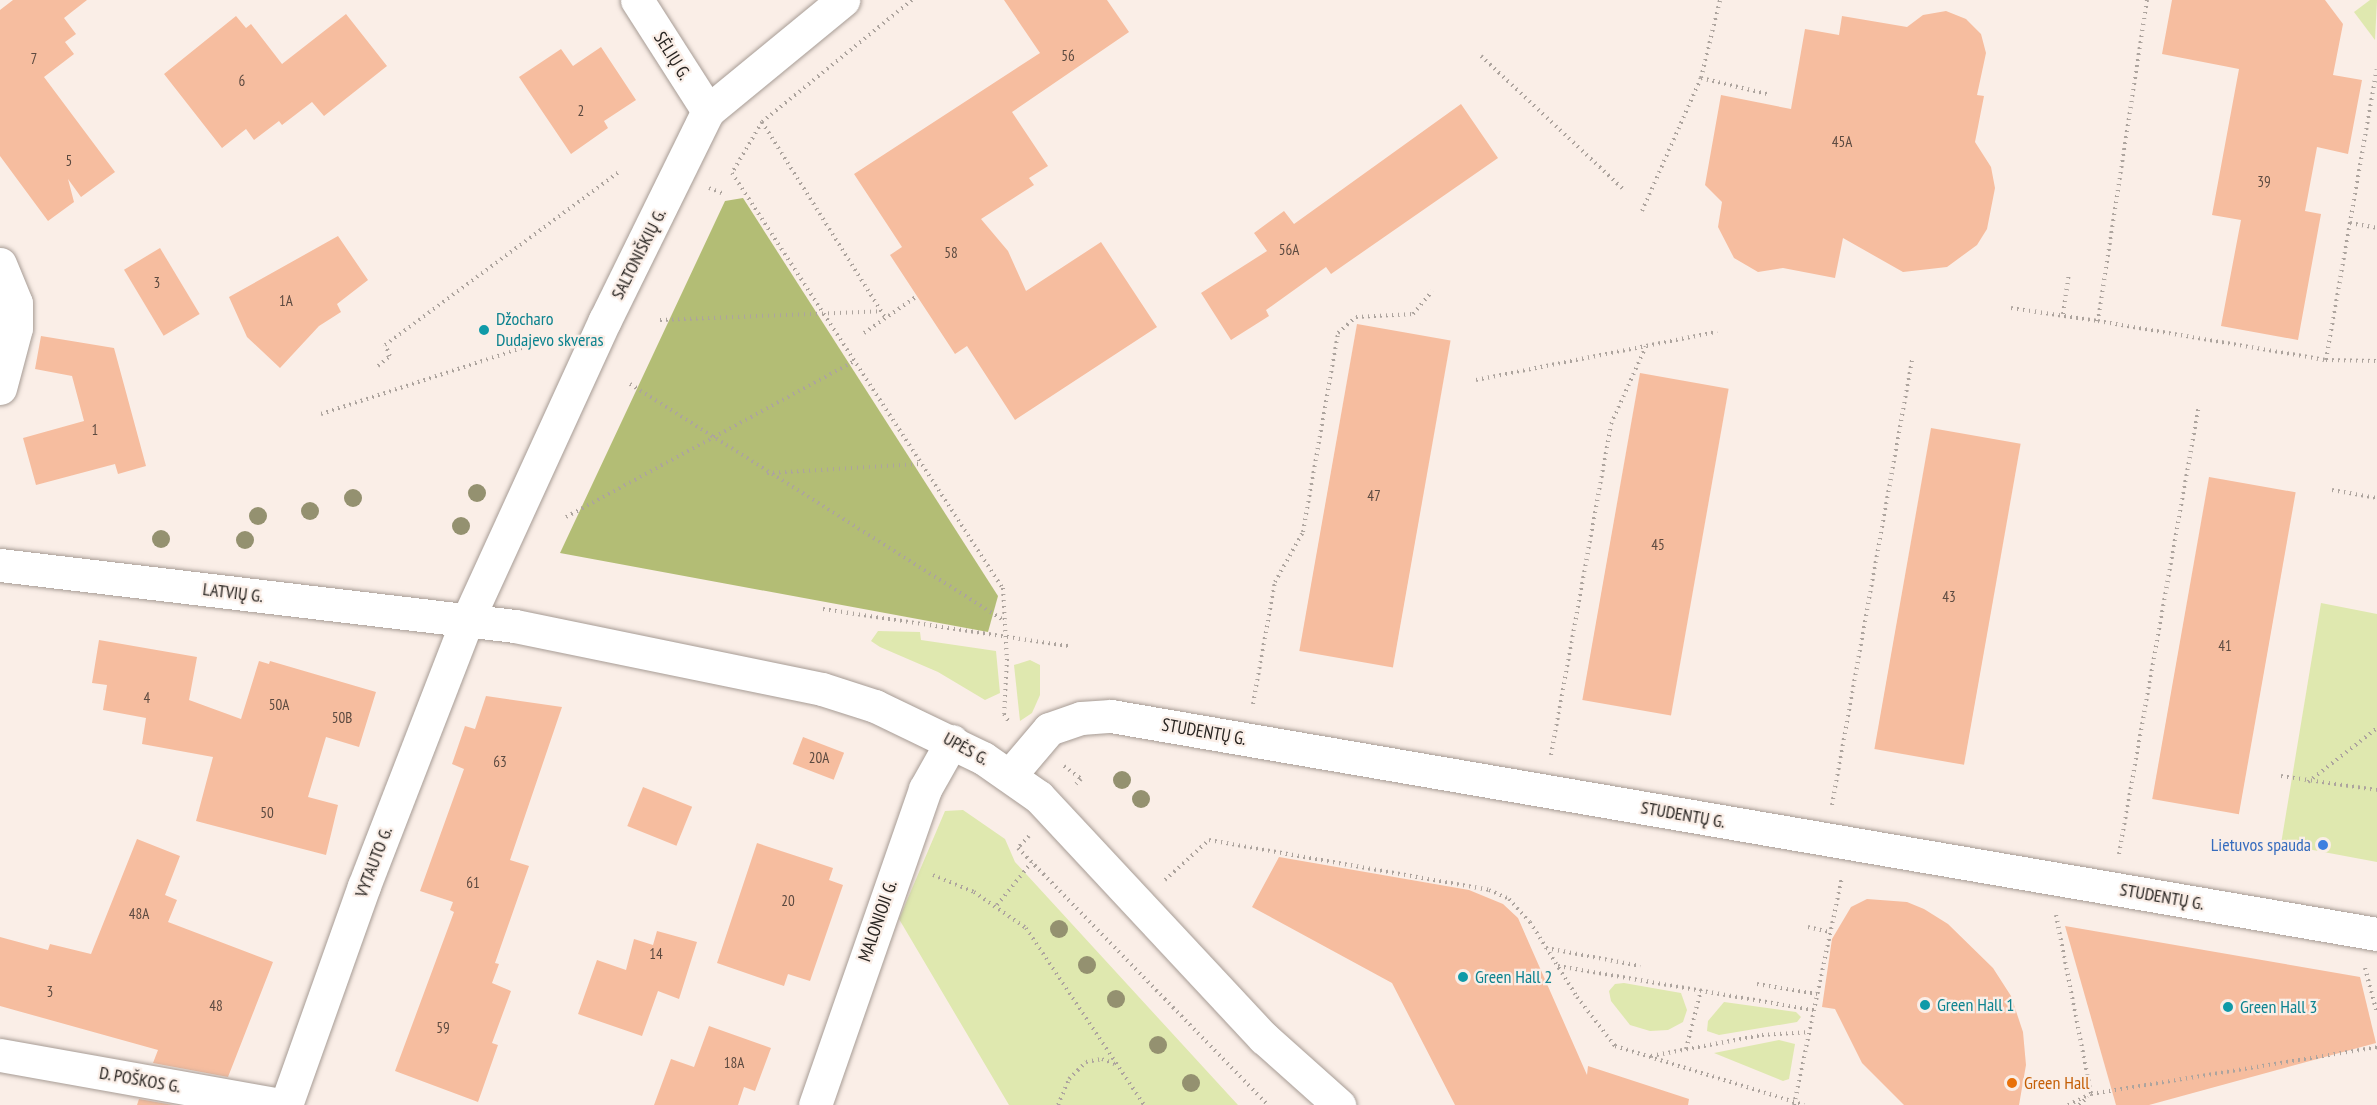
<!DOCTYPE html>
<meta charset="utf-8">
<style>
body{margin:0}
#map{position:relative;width:2377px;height:1105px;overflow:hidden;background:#faeee7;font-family:"PT Sans Narrow",sans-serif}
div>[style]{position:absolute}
.green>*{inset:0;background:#dfe8af}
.forest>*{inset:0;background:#b3bd75}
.building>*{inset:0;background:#f6bd9f;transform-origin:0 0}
.path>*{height:4px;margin-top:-2px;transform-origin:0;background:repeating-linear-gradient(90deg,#ada49e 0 1.5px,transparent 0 6px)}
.roads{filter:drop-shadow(0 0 2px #a79c95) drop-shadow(0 0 2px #a79c95)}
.minor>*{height:33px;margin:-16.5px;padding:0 16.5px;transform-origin:16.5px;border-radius:16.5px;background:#fff}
.tertiary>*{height:33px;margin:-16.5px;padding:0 16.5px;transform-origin:16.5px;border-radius:16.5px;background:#fff}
.trees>*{width:18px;height:18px;margin:-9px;border-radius:50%;background:#949170}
.dots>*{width:16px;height:16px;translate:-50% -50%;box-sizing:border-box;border:3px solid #faeee7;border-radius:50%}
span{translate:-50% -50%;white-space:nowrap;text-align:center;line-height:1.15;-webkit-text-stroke:4.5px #faeee7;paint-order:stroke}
.number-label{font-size:15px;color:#5c4a40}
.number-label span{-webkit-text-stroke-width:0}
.street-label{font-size:18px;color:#282421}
.culture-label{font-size:18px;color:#0d838f}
.left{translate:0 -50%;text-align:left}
.shop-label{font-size:18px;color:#366cbe}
.right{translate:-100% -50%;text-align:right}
.food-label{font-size:18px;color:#c56008}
</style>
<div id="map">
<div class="green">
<i style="clip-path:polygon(2370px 0,2377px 0,2375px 40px,2354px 12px)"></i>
<i style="clip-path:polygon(2321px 603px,2377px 614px,2377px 862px,2281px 844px)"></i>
<i style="clip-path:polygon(878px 631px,920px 632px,921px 640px,996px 651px,1000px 693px,985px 700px,938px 672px,880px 647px,871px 641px)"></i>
<i style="clip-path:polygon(1030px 660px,1040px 665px,1040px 695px,1032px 713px,1020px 721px,1014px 665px)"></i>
<i style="clip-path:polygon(963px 810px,1005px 839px,1015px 862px,1238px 1105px,1009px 1105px,899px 919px,945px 811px)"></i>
<i style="clip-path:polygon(1624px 983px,1681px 993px,1687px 1010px,1683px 1022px,1668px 1030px,1650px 1031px,1630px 1025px,1611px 1001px,1609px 991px,1615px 984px)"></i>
<i style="clip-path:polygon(1724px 1002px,1796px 1012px,1801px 1017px,1797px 1022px,1719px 1035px,1707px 1031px,1708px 1021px)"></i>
<i style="clip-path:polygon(1779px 1040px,1795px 1044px,1789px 1079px,1783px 1081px,1714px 1053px)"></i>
</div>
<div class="forest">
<i style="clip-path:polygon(743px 198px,998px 596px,988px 632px,560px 553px,725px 201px)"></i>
</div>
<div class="building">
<i style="clip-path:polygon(13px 0,87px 0,64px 18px,76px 34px,65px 42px,74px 54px,44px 77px,115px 172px,81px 197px,68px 179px,74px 202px,48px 221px,0 156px,0 10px)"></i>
<i style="clip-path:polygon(1004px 0,1107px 0,1129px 32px,1012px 112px,1048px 166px,1029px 178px,1034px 185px,981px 219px,1008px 251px,1026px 291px,1101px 242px,1157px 327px,1015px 420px,967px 346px,955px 354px,890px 255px,902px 247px,854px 174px,1040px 53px)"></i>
<i style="clip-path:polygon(2172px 0,2325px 0,2343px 24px,2333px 75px,2362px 80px,2348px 154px,2317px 147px,2305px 211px,2321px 214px,2298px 340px,2221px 326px,2241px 220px,2212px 215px,2239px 69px,2162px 54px)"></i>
<i style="clip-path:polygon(1946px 11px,1966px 19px,1981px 34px,1986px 53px,1977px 95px,1984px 96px,1975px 142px,1991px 167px,1995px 188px,1987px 229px,1977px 245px,1947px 267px,1903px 272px,1843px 238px,1835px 278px,1783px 268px,1758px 272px,1734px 258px,1718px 227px,1722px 202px,1705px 185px,1721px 95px,1791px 109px,1805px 29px,1839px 35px,1842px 16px,1907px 27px,1923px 15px)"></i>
<i style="clip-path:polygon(346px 14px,387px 66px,324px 116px,312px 102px,282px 125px,279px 121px,254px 140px,246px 129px,222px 148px,164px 74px,236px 16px,246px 28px,251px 24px,282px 64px)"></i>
<i style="clip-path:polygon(601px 47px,636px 100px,604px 121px,608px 128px,571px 154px,519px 77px,561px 49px,573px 66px)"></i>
<i style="clip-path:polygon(1461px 104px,1498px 158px,1331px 274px,1326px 267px,1266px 310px,1269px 316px,1231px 340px,1201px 293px,1267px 251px,1254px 233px,1284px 211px,1294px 224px)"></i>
<i style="clip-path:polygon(338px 236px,368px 280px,337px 304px,341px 312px,319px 326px,280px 368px,247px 337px,229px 297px)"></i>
<i style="left:160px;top:248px;width:77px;height:42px;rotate:59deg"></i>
<i style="left:1357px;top:324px;width:95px;height:332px;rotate:10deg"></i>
<i style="clip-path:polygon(41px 336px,114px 348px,146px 466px,118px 474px,115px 464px,36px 485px,23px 438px,84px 421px,72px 376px,35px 369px)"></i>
<i style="left:1640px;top:373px;width:90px;height:332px;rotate:10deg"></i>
<i style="left:1931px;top:428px;width:91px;height:326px;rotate:10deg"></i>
<i style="left:2209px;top:477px;width:88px;height:327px;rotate:10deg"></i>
<i style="clip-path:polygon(99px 640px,197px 657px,189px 700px,241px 719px,259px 661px,269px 664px,270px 661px,376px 692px,359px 747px,326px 737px,308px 797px,338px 805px,326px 855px,196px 821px,213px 757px,142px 744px,146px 718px,103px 710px,107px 685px,92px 683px)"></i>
<i style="clip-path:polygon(486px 696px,562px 707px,510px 860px,529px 866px,495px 963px,499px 964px,492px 983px,511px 991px,492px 1043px,498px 1045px,478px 1102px,395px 1071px,454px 912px,450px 910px,453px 902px,420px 891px,464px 769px,452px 764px,465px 726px,475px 729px)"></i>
<i style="left:803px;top:737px;width:44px;height:29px;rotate:21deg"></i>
<i style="left:643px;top:787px;width:53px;height:42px;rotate:22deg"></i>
<i style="clip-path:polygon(137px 839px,180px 856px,165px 895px,177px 900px,168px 922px,273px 962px,228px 1077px,153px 1063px,158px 1050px,0 1006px,0 937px,48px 950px,50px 944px,91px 954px)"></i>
<i style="clip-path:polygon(757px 843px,833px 868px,829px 880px,843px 885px,810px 981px,788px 974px,784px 986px,717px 963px)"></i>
<i style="clip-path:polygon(1279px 857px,1469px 890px,1503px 904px,1518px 918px,1587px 1075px,1588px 1066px,1689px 1099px,1688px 1105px,1455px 1105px,1392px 983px,1252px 907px)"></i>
<i style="clip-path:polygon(1867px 899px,1907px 902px,1924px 909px,1948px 924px,1993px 968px,2011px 996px,2023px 1032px,2026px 1065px,2019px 1105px,1904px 1105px,1862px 1063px,1835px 1009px,1822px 1007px,1832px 939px,1851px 907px)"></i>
<i style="clip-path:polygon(2065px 926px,2360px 977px,2376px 1043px,2149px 1105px,2116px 1105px)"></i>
<i style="clip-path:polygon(657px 931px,697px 942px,679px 999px,658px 991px,642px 1036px,578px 1014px,597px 960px,626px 970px,634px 939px,653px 945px)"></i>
<i style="clip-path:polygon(709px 1026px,771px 1048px,755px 1091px,744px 1087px,738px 1105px,654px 1105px,671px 1059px,694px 1067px)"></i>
<i style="clip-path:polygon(139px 1099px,173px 1105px,137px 1105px)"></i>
</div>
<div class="path">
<i style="left:912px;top:0;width:193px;rotate:140.9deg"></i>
<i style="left:762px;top:122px;width:59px;rotate:120.5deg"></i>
<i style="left:732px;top:173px;width:496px;rotate:56.9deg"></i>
<i style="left:1003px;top:588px;width:71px;rotate:86.8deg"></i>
<i style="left:1007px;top:659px;width:55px;rotate:93.1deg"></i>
<i style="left:1004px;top:714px;width:9px;rotate:58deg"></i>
<i style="left:2147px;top:0;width:325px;rotate:98.7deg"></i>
<i style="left:2098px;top:321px;width:231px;rotate:9.7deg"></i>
<i style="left:2326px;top:360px;width:295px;rotate:-80.1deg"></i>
<i style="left:1481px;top:56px;width:195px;rotate:43.1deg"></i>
<i style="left:1701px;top:78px;width:80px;rotate:-76.3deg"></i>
<i style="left:762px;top:122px;width:233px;rotate:57.8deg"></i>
<i style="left:709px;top:188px;width:14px;rotate:21deg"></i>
<i style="left:1642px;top:211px;width:145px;rotate:-66.1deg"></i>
<i style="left:1701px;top:78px;width:68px;rotate:13.6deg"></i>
<i style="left:2350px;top:223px;width:27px;rotate:10deg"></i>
<i style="left:2011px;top:308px;width:88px;rotate:8.5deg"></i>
<i style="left:2063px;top:314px;width:41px;rotate:-81.7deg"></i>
<i style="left:660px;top:320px;width:221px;rotate:-2.3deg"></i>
<i style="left:864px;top:333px;width:65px;rotate:-34.9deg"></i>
<i style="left:2326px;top:360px;width:51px;rotate:1.1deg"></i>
<i style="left:378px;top:366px;width:16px;rotate:-40deg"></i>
<i style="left:390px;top:356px;width:12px;rotate:-114deg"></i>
<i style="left:385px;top:345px;width:292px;rotate:-36.5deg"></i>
<i style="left:1476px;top:380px;width:246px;rotate:-11.3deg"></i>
<i style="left:630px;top:384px;width:444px;rotate:32.3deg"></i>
<i style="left:321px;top:414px;width:227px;rotate:-18.2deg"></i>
<i style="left:767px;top:473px;width:153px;rotate:-3.4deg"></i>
<i style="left:2332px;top:490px;width:46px;rotate:10.1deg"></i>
<i style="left:566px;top:517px;width:328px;rotate:-28.4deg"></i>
<i style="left:823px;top:609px;width:248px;rotate:8.6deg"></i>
<i style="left:1253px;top:704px;width:124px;rotate:-79.8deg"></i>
<i style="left:1275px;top:582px;width:57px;rotate:-60.8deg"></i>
<i style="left:1303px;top:532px;width:202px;rotate:-80deg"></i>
<i style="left:1338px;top:333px;width:24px;rotate:-42deg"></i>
<i style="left:1356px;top:317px;width:57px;rotate:-3deg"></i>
<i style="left:1413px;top:314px;width:30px;rotate:-50deg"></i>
<i style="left:1551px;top:755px;width:336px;rotate:-79.7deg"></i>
<i style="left:1611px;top:424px;width:85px;rotate:-65.8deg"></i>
<i style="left:1064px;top:766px;width:21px;rotate:37deg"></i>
<i style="left:1081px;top:779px;width:7px;rotate:135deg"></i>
<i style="left:2281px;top:776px;width:97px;rotate:8.3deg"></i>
<i style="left:2308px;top:782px;width:88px;rotate:-38deg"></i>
<i style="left:1832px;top:805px;width:453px;rotate:-79.8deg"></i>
<i style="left:1029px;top:836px;width:16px;rotate:133deg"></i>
<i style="left:1018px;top:848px;width:359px;rotate:45.8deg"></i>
<i style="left:2119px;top:854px;width:455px;rotate:-79.9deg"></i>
<i style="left:933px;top:875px;width:44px;rotate:22.5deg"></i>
<i style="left:974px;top:892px;width:63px;rotate:34.7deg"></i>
<i style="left:1026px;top:928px;width:213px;rotate:56.3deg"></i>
<i style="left:1165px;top:880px;width:59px;rotate:-42.3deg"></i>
<i style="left:1209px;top:840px;width:284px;rotate:10.1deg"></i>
<i style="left:1489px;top:890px;width:22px;rotate:24deg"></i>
<i style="left:1509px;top:899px;width:31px;rotate:48deg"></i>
<i style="left:1530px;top:922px;width:89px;rotate:57.9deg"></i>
<i style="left:1577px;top:997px;width:62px;rotate:52.2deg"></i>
<i style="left:1615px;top:1046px;width:198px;rotate:17.3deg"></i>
<i style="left:997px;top:905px;width:55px;rotate:-50.9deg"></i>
<i style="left:2056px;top:915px;width:182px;rotate:78.9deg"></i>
<i style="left:1808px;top:927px;width:23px;rotate:13deg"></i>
<i style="left:1546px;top:948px;width:96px;rotate:10.8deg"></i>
<i style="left:1558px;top:966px;width:260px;rotate:9.8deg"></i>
<i style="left:2365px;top:968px;width:47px;rotate:75.1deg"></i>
<i style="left:1757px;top:984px;width:61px;rotate:9.5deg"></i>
<i style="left:1686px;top:1049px;width:61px;rotate:-75.7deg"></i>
<i style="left:1651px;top:1056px;width:113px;rotate:-10.7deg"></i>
<i style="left:1762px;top:1035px;width:48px;rotate:-3.6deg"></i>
<i style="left:1058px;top:1105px;width:28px;rotate:-67deg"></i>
<i style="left:1069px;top:1079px;width:24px;rotate:-45deg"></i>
<i style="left:1086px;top:1062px;width:16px;rotate:-11deg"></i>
<i style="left:1102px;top:1059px;width:14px;rotate:21deg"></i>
<i style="left:1794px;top:1105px;width:232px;rotate:-78.1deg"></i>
<i style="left:2068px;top:1105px;width:25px;rotate:-26deg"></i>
<i style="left:2091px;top:1094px;width:290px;rotate:-9.3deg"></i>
<i style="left:2079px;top:1105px;width:12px;rotate:-42deg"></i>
</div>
<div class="roads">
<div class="minor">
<i style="left:0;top:264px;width:42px;rotate:67.7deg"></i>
<i style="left:16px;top:303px;width:25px;rotate:90deg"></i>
<i style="left:16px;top:328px;width:62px;rotate:104.9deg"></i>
<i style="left:1010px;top:775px;width:60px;rotate:-49.7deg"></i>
<i style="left:1049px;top:729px;width:34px;rotate:-19deg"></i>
<i style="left:1081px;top:718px;width:30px;rotate:-4deg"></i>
<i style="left:1111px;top:716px;width:1285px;rotate:9.77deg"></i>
<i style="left:0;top:1055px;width:284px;rotate:10.1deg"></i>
<i style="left:815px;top:1105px;width:335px;rotate:-70.8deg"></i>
<i style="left:925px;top:789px;width:55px;rotate:-60.6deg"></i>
</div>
<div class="tertiary">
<i style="left:637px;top:0;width:132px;rotate:57.4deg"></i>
<i style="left:0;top:565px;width:519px;rotate:6.76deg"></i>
<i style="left:515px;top:626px;width:313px;rotate:11.6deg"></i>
<i style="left:822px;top:689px;width:56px;rotate:17.8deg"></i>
<i style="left:875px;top:706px;width:120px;rotate:25.7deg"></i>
<i style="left:983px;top:758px;width:68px;rotate:34.9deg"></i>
<i style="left:1039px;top:797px;width:330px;rotate:47deg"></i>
<i style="left:1264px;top:1038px;width:101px;rotate:41.8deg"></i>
<i style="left:286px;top:1105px;width:232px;rotate:-70.4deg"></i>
<i style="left:364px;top:886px;width:284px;rotate:-68.8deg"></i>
<i style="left:467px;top:621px;width:331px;rotate:-65.4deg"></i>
<i style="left:605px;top:320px;width:233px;rotate:-63.8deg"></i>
<i style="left:708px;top:111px;width:175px;rotate:-39.4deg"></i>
</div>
</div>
<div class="trees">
<i style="left:477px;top:493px"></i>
<i style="left:353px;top:498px"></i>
<i style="left:310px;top:511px"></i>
<i style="left:258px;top:516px"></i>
<i style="left:461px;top:526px"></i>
<i style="left:161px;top:539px"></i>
<i style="left:245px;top:540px"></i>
<i style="left:1122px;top:780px"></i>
<i style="left:1141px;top:799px"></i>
<i style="left:1059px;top:929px"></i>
<i style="left:1087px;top:965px"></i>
<i style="left:1116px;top:999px"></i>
<i style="left:1158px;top:1045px"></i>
<i style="left:1191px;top:1083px"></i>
</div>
<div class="dots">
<i style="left:484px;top:330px;background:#0f9aa8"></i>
<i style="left:2323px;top:845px;background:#3f7fe0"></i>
<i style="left:1463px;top:977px;background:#0f9aa8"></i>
<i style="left:1925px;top:1005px;background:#0f9aa8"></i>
<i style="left:2228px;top:1007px;background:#0f9aa8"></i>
<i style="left:2012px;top:1083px;background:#e8710a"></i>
</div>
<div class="number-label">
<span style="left:1068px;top:56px">56</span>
<span style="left:34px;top:59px">7</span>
<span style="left:242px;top:81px">6</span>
<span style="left:581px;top:111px">2</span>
<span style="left:1842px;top:142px">45A</span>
<span style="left:69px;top:161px">5</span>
<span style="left:2264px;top:182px">39</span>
<span style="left:1289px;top:250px">56A</span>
<span style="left:951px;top:253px">58</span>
<span style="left:157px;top:283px">3</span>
<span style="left:286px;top:301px">1A</span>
<span style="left:95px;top:430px">1</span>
<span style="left:1374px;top:496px">47</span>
<span style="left:1658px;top:545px">45</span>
<span style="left:1949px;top:597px">43</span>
<span style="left:2225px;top:646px">41</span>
<span style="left:147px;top:698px">4</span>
<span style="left:279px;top:705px">50A</span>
<span style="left:342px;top:718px">50B</span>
<span style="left:819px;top:758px">20A</span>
<span style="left:500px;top:762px">63</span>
<span style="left:267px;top:813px">50</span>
<span style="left:473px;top:883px">61</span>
<span style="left:788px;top:901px">20</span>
<span style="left:139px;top:914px">48A</span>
<span style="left:656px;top:954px">14</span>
<span style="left:50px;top:992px">3</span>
<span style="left:216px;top:1006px">48</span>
<span style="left:443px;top:1028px">59</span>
<span style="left:734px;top:1063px">18A</span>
</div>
<div class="street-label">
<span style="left:672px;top:56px;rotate:58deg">SĖLIŲ G.</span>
<span style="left:639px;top:254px;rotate:-63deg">SALTONIŠKIŲ G.</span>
<span style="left:233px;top:593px;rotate:7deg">LATVIŲ G.</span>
<span style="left:1204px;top:732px;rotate:10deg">STUDENTŲ G.</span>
<span style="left:966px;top:749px;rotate:29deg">UPĖS G.</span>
<span style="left:1683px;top:815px;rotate:10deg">STUDENTŲ G.</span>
<span style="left:374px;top:862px;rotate:-69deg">VYTAUTO G.</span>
<span style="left:2162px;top:897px;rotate:10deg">STUDENTŲ G.</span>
<span style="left:878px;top:921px;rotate:-71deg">MALONIOJI G.</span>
<span style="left:140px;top:1080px;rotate:10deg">D. POŠKOS G.</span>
</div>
<div class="culture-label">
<span class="left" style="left:496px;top:330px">Džocharo<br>Dudajevo skveras</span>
<span class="left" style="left:1475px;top:977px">Green Hall 2</span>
<span class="left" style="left:1937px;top:1005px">Green Hall 1</span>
<span class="left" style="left:2240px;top:1007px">Green Hall 3</span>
</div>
<div class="shop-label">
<span class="right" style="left:2311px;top:845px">Lietuvos spauda</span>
</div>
<div class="food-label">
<span class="left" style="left:2024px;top:1083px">Green Hall</span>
</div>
</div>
